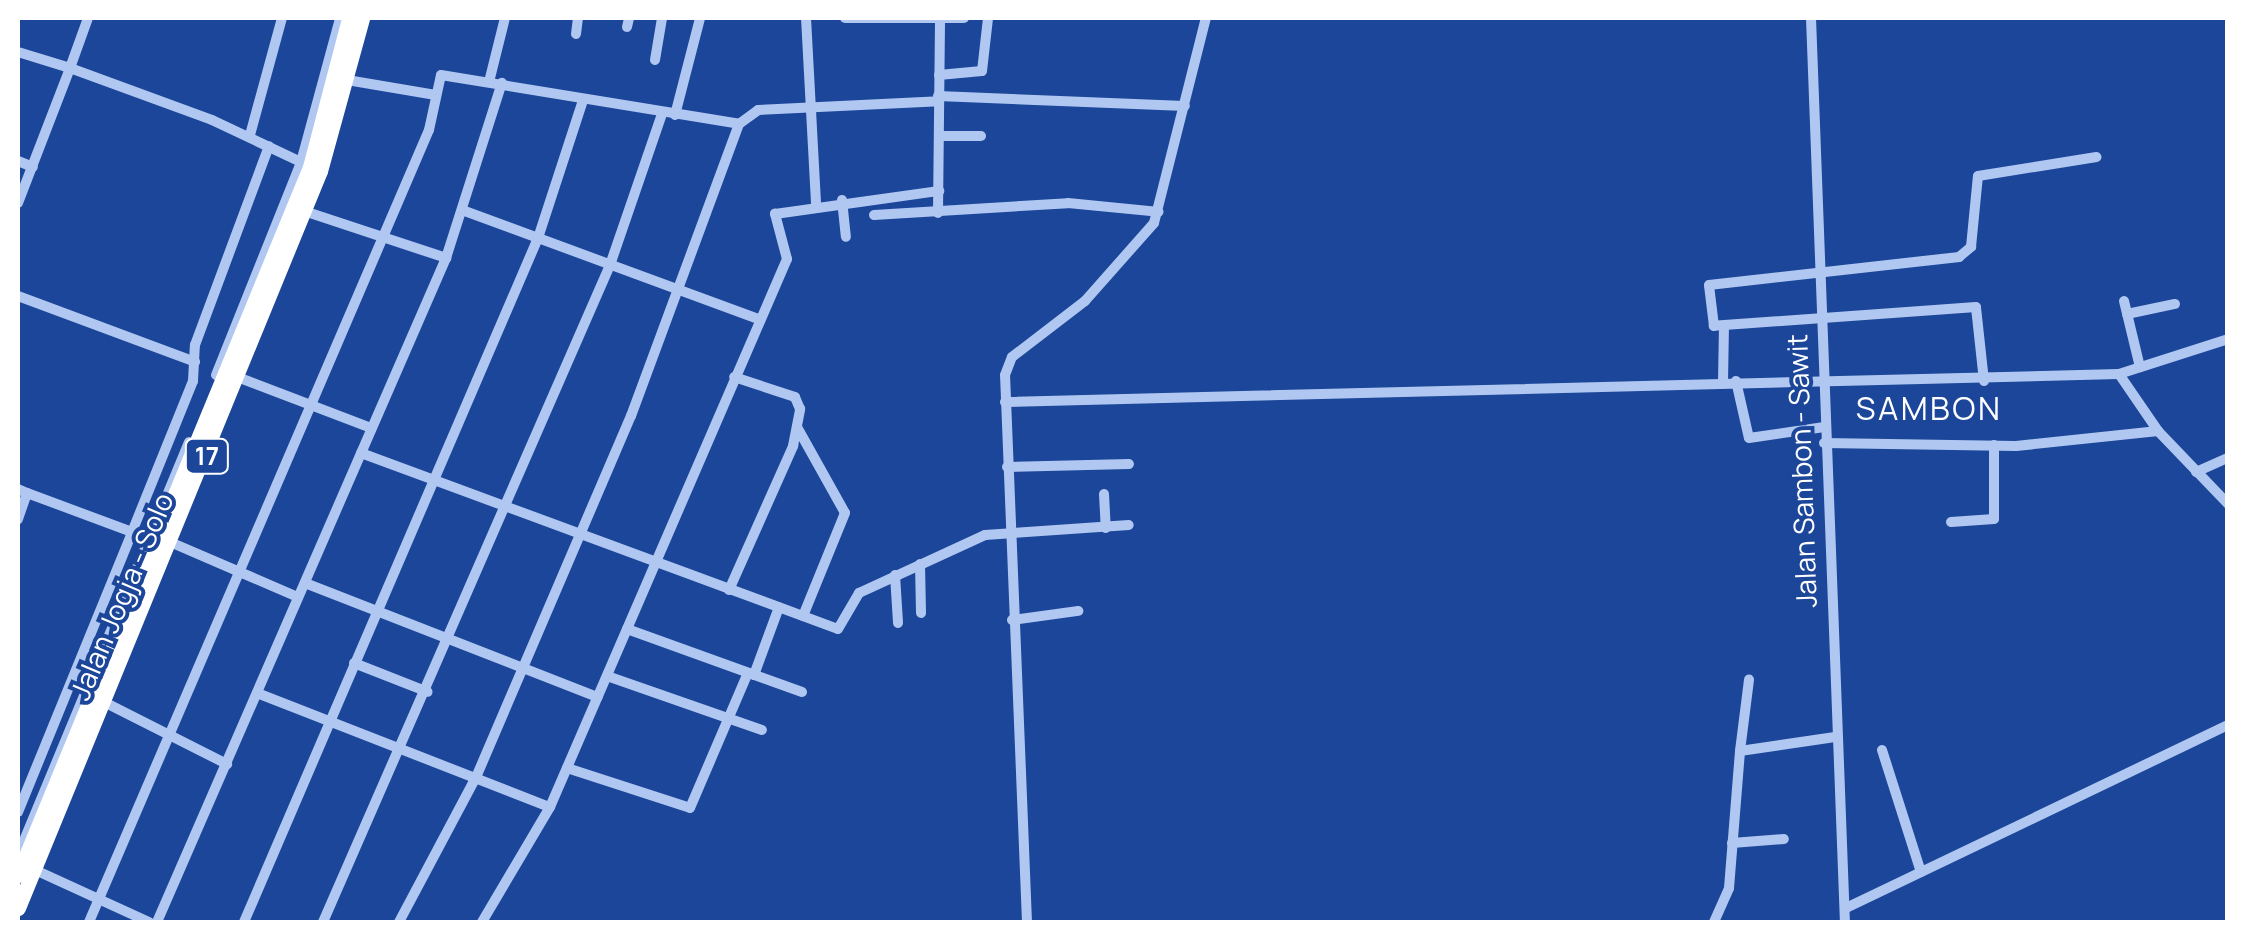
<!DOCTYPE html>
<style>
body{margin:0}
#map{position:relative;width:2245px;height:940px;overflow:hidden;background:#1b4699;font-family:Manrope,sans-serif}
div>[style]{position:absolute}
.minor>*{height:10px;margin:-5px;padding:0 5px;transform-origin:5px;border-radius:5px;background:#b0c7f1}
.highway>*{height:15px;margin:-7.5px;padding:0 7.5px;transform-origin:7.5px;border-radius:7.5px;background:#fff}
span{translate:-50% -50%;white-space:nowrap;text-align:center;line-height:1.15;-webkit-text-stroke:8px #1b4699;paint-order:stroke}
.shield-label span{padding:2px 8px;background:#1b4699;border:2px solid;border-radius:8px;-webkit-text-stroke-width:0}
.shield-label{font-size:25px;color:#fff;font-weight:700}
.street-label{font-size:28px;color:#fff}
.quarter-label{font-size:32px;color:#fff;letter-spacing:2.5px}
.frame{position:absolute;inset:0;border:20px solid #fff;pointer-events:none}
</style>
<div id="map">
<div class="minor">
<i style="left:806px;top:18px;width:187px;rotate:86.9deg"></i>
<i style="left:845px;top:18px;width:119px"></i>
<i style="left:1811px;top:18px;width:905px;rotate:87.85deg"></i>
<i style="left:627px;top:27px;width:9px;rotate:-77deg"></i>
<i style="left:576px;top:34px;width:16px;rotate:-83deg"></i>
<i style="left:18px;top:52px;width:54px;rotate:17.1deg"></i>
<i style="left:70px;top:68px;width:53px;rotate:-70.2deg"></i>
<i style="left:655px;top:60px;width:43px;rotate:-80.5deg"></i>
<i style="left:939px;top:75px;width:43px;rotate:-5.3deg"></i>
<i style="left:982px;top:71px;width:53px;rotate:-83.5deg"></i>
<i style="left:347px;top:80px;width:90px;rotate:9.6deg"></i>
<i style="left:489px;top:82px;width:66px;rotate:-76deg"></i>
<i style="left:938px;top:96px;width:247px;rotate:2.3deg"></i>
<i style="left:675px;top:115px;width:100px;rotate:-75.5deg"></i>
<i style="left:250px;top:135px;width:121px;rotate:-74.7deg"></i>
<i style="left:939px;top:136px;width:42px"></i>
<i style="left:18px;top:161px;width:16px;rotate:22deg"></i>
<i style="left:842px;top:200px;width:37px;rotate:84deg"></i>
<i style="left:18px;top:203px;width:145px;rotate:-68.9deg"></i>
<i style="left:70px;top:68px;width:151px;rotate:20.1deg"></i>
<i style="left:212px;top:120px;width:103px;rotate:25.3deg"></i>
<i style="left:462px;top:210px;width:315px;rotate:20.2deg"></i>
<i style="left:304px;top:211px;width:150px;rotate:18.3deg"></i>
<i style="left:938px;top:213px;width:195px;rotate:-89.4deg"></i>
<i style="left:874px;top:215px;width:194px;rotate:-3.5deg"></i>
<i style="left:1068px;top:203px;width:91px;rotate:5.6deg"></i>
<i style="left:18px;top:296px;width:189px;rotate:20.4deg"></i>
<i style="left:2124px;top:301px;width:68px;rotate:76.4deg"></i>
<i style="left:2127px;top:314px;width:49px;rotate:-11.8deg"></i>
<i style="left:2119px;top:374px;width:114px;rotate:-17.8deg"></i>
<i style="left:216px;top:375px;width:229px;rotate:-68.2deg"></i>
<i style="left:301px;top:162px;width:149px;rotate:-74.8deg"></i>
<i style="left:240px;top:378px;width:140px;rotate:20.9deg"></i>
<i style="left:1736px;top:381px;width:58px;rotate:77.2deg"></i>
<i style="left:1749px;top:438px;width:76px;rotate:-8.3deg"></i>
<i style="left:1984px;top:381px;width:74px;rotate:-96.2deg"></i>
<i style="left:1976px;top:307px;width:263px;rotate:175.9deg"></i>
<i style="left:1714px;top:326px;width:41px;rotate:-97deg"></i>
<i style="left:1709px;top:285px;width:252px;rotate:-6.4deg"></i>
<i style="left:1959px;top:257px;width:16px;rotate:-40deg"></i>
<i style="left:1971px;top:247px;width:71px;rotate:-84.4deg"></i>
<i style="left:1978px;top:176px;width:120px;rotate:-9.1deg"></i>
<i style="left:1723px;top:382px;width:56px;rotate:-89deg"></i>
<i style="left:1005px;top:402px;width:1114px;rotate:-1.44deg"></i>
<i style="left:2119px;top:374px;width:69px;rotate:55.6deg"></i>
<i style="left:2158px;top:431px;width:101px;rotate:46.2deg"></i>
<i style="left:797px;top:427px;width:98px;rotate:60.8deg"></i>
<i style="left:845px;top:513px;width:111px;rotate:112.2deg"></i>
<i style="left:1824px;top:443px;width:192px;rotate:0.9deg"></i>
<i style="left:2016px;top:446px;width:143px;rotate:-6deg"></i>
<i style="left:361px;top:453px;width:508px;rotate:20.25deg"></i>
<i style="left:838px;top:629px;width:42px;rotate:-59.7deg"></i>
<i style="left:859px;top:593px;width:139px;rotate:-24.7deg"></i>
<i style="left:985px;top:535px;width:144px;rotate:-4deg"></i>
<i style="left:1007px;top:467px;width:122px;rotate:-1.4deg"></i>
<i style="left:2196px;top:472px;width:35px;rotate:-24deg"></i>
<i style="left:18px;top:489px;width:10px;rotate:24deg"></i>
<i style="left:27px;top:493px;width:28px;rotate:109deg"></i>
<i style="left:1104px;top:494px;width:34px;rotate:87deg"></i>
<i style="left:1951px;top:522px;width:43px;rotate:-4deg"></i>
<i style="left:1994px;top:519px;width:74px;rotate:-90deg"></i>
<i style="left:132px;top:532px;width:163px;rotate:-68deg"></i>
<i style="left:193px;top:381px;width:36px;rotate:-87deg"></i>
<i style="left:195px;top:345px;width:212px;rotate:-69.6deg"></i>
<i style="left:170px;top:542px;width:139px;rotate:23.3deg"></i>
<i style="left:920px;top:564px;width:49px;rotate:88.8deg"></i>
<i style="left:895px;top:575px;width:48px;rotate:86.4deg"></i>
<i style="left:305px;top:583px;width:314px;rotate:21.3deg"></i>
<i style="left:729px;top:590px;width:158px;rotate:-66deg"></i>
<i style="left:793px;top:446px;width:38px;rotate:-79deg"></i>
<i style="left:800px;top:409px;width:13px;rotate:-113deg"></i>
<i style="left:795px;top:397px;width:64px;rotate:-161.8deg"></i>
<i style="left:1012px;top:620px;width:67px;rotate:-7.8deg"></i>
<i style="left:627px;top:629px;width:186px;rotate:19.8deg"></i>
<i style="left:354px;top:663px;width:79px;rotate:21.4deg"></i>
<i style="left:754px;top:675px;width:72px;rotate:-69.8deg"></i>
<i style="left:607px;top:676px;width:164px;rotate:19.2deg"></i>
<i style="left:257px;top:693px;width:314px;rotate:21.3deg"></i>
<i style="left:104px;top:702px;width:138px;rotate:26.8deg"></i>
<i style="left:1882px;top:750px;width:128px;rotate:72.3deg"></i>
<i style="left:1740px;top:751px;width:72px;rotate:-82.8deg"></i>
<i style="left:567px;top:768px;width:129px;rotate:18deg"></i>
<i style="left:690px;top:808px;width:147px;rotate:-66.8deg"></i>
<i style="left:18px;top:812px;width:302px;rotate:-67.8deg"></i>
<i style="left:132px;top:532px;width:112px;rotate:-159.6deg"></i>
<i style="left:1732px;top:843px;width:52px;rotate:-4.4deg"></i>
<i style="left:18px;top:855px;width:447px;rotate:-67.5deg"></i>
<i style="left:33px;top:869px;width:128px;rotate:24.6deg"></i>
<i style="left:1846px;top:908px;width:424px;rotate:-25.6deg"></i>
<i style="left:89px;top:922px;width:862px;rotate:-66.77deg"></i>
<i style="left:429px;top:130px;width:56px;rotate:-77.7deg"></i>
<i style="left:441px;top:75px;width:302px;rotate:9.3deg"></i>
<i style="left:157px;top:922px;width:724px;rotate:-66.48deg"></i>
<i style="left:446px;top:258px;width:184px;rotate:-72.3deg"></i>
<i style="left:244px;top:922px;width:745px;rotate:-66.74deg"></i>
<i style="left:538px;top:238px;width:145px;rotate:-71.9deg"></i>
<i style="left:323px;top:922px;width:717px;rotate:-66.4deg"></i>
<i style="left:610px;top:265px;width:160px;rotate:-71deg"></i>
<i style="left:399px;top:922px;width:166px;rotate:-62deg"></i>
<i style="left:477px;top:775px;width:391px;rotate:-66.8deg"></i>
<i style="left:631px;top:416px;width:311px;rotate:-69.7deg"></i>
<i style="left:739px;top:124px;width:24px;rotate:-36deg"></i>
<i style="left:758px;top:110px;width:181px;rotate:-2.8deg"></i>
<i style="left:482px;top:922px;width:134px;rotate:-59.4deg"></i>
<i style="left:550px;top:807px;width:597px;rotate:-66.61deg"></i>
<i style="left:787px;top:259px;width:47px;rotate:-104.9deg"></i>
<i style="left:775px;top:214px;width:166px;rotate:-8deg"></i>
<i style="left:1027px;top:922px;width:547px;rotate:-92.3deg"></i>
<i style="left:1005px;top:375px;width:19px;rotate:-69deg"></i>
<i style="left:1012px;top:357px;width:92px;rotate:-37.5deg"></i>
<i style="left:1085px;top:301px;width:104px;rotate:-48.5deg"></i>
<i style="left:1154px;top:223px;width:211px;rotate:-75.8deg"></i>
<i style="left:1714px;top:922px;width:37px;rotate:-66deg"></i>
<i style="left:1729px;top:888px;width:137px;rotate:-85.4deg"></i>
<i style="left:1740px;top:751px;width:96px;rotate:-8.4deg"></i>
</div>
<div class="highway">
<i style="left:18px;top:875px;width:766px;rotate:-67.59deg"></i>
<i style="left:310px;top:167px;width:154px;rotate:-75.3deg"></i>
<i style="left:18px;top:908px;width:796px;rotate:-67.72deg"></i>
<i style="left:320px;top:171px;width:159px;rotate:-74.6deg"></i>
</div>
<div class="shield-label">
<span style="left:207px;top:456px">17</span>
</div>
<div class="street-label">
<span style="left:1801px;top:471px;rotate:-92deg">Jalan Sambon - Sawit</span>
<span style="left:121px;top:596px;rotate:-67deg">Jalan Jogja - Solo</span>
</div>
<div class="quarter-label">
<span style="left:1929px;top:408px">SAMBON</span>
</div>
<div class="frame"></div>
</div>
